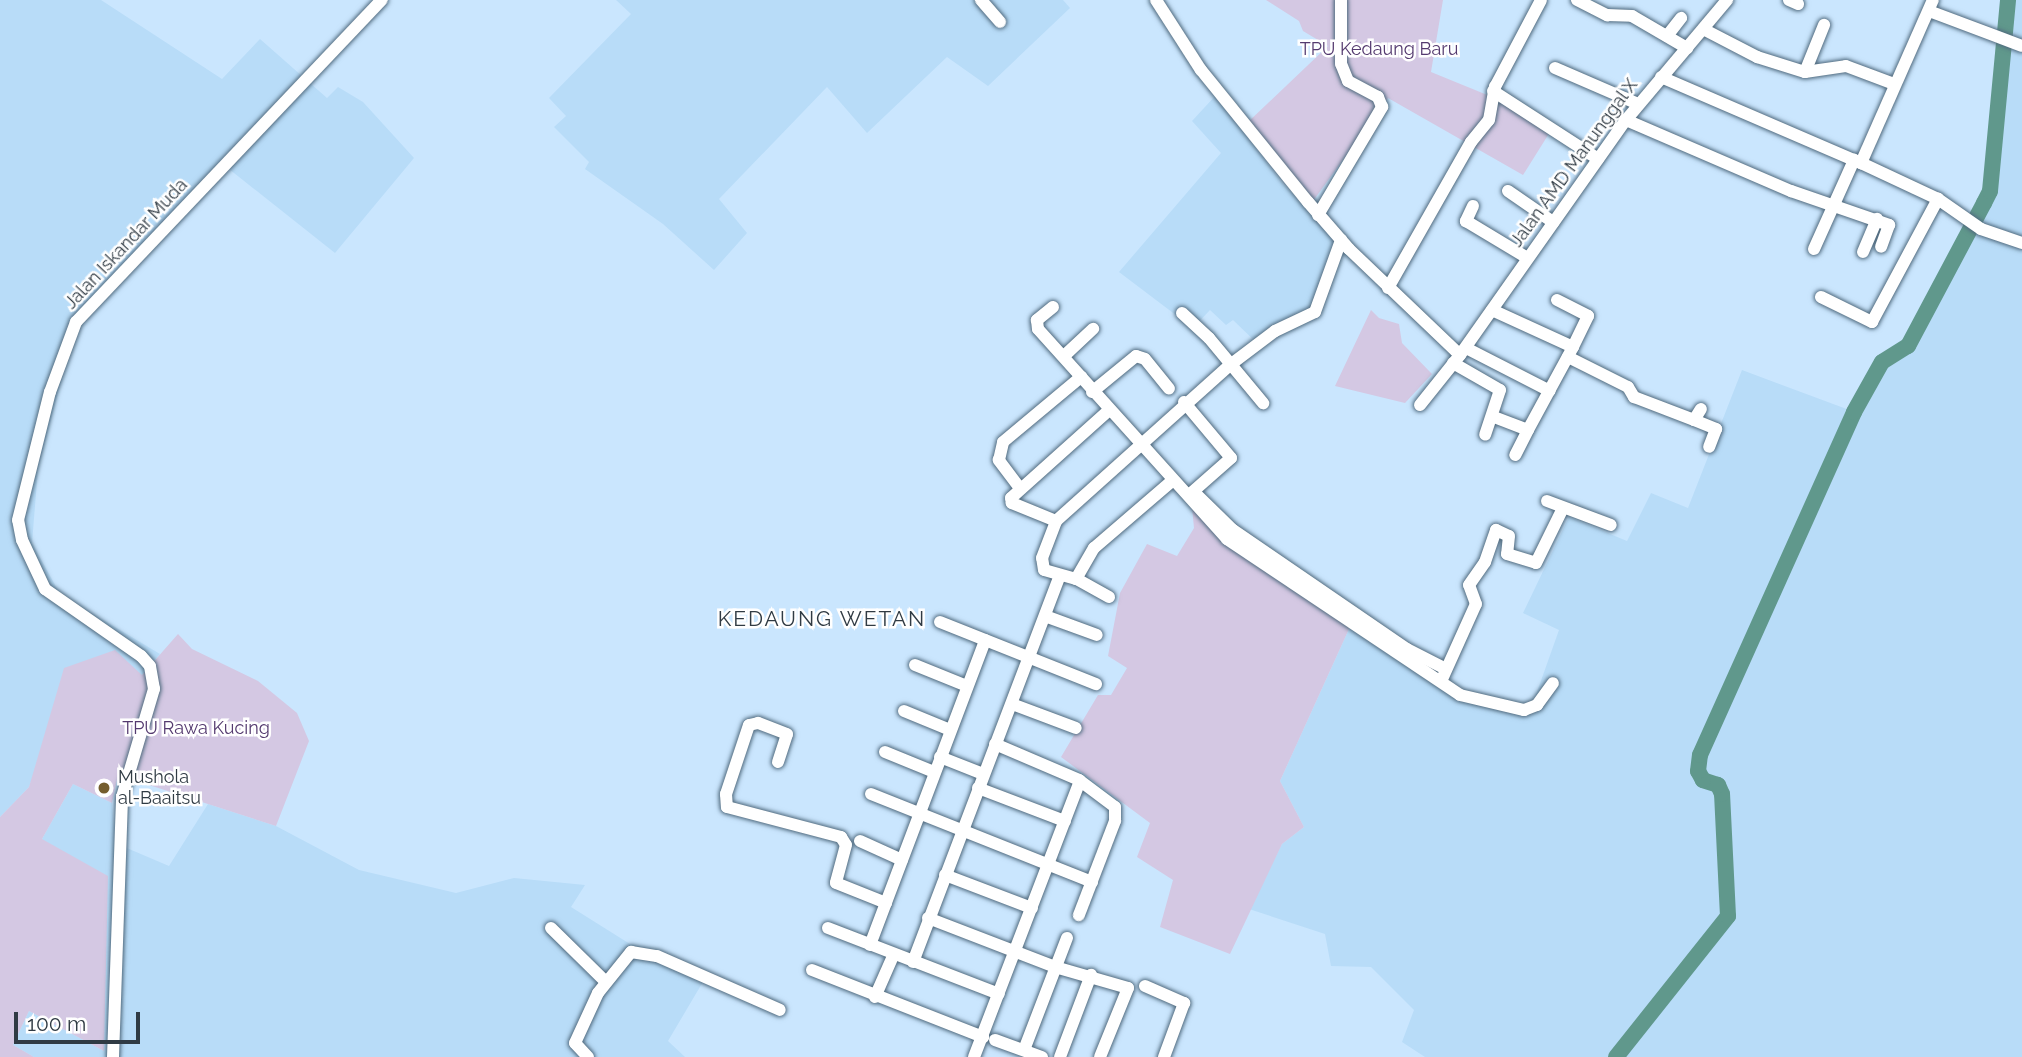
<!DOCTYPE html>
<style>
body{margin:0}
#map{position:relative;width:2022px;height:1057px;overflow:hidden;background:#cae6fe;font-family:Raleway,sans-serif}
div>[style]{position:absolute}
.built>*{inset:0;background:#b8dcf8}
.green>*{inset:0;background:#d4c8e3}
.river>*{height:16px;margin:-8px;padding:0 8px;transform-origin:8px;border-radius:8px;background:#60988c}
.roads{filter:drop-shadow(0 0 2px #506a7e) drop-shadow(0 0 2px #506a7e)}
.minor>*{height:12px;margin:-6px;padding:0 6px;transform-origin:6px;border-radius:6px;background:#fff}
.dots>*{width:19px;height:19px;translate:-50% -50%;box-sizing:border-box;border:4px solid #fff;border-radius:50%}
span{translate:-50% -50%;white-space:nowrap;text-align:center;line-height:1.15;-webkit-text-stroke:5px #fff;paint-order:stroke}
.park-label{font-size:18px;color:#543a6f}
.street-label{font-size:18px;color:#303b44}
.poi-label{font-size:18px;color:#303b44}
.left{translate:0 -50%;text-align:left}
.quarter-label{font-size:21px;color:#303b44;letter-spacing:2px}
.scale{position:absolute;left:14px;top:1012px;width:126px;height:32px;box-sizing:border-box;border:4px solid #303b44;border-top:0;padding-left:9px;font-size:21px;line-height:24px;white-space:nowrap;color:#303b44;-webkit-text-stroke:5px #fff;paint-order:stroke}
</style>
<div id="map">
<div class="built">
<i style="clip-path:polygon(0 0,101px 0,222px 79px,260px 39px,327px 98px,338px 87px,363px 102px,414px 158px,335px 253px,229px 169px,76px 325px,38px 469px,32px 543px,60px 594px,160px 654px,142px 675px,37px 766px,29px 787px,0 817px)"></i>
<i style="clip-path:polygon(616px 0,1063px 0,1070px 8px,988px 86px,947px 57px,867px 133px,827px 87px,719px 199px,747px 233px,714px 270px,663px 224px,585px 169px,589px 162px,554px 127px,566px 116px,549px 98px,631px 14px)"></i>
<i style="clip-path:polygon(2004px 0,2022px 0,2022px 1057px,1425px 1057px,1402px 1042px,1414px 1010px,1371px 967px,1331px 966px,1325px 934px,1249px 909px,1282px 844px,1304px 827px,1280px 781px,1354px 618px,1456px 689px,1532px 706px,1559px 630px,1523px 613px,1569px 517px,1627px 541px,1651px 493px,1688px 508px,1742px 370px,1852px 411px,1880px 360px,1907px 352px,1990px 192px)"></i>
<i style="clip-path:polygon(1216px 95px,1282px 183px,1341px 245px,1313px 320px,1260px 346px,1233px 320px,1226px 325px,1210px 310px,1193px 328px,1119px 272px,1221px 153px,1192px 121px)"></i>
<i style="clip-path:polygon(73px 784px,112px 803px,115px 843px,169px 866px,208px 804px,276px 826px,359px 870px,456px 893px,514px 878px,585px 885px,571px 907px,630px 944px,656px 950px,707px 975px,668px 1041px,685px 1057px,34px 1057px,13px 1045px,29px 1011px,104px 1051px,42px 839px)"></i>
</div>
<div class="green">
<i style="clip-path:polygon(1266px 0,1443px 0,1431px 72px,1502px 101px,1550px 132px,1523px 175px,1388px 98px,1313px 201px,1247px 123px,1328px 46px,1303px 31px,1299px 21px)"></i>
<i style="clip-path:polygon(1371px 310px,1379px 318px,1399px 324px,1402px 343px,1432px 374px,1405px 403px,1335px 386px)"></i>
<i style="clip-path:polygon(1191px 497px,1354px 618px,1280px 781px,1304px 827px,1282px 844px,1230px 954px,1160px 927px,1173px 880px,1137px 857px,1150px 823px,1061px 757px,1098px 695px,1111px 695px,1127px 668px,1108px 656px,1120px 593px,1147px 544px,1177px 556px,1194px 528px)"></i>
<i style="clip-path:polygon(178px 634px,192px 649px,258px 681px,297px 713px,309px 741px,276px 826px,118px 775px,112px 803px,73px 784px,42px 839px,108px 876px,104px 1051px,29px 1011px,13px 1045px,34px 1057px,0 1057px,0 817px,29px 787px,64px 668px,115px 650px,142px 675px)"></i>
</div>
<div class="river">
<i style="left:1616px;top:1057px;width:180px;rotate:-51.5deg"></i>
<i style="left:1728px;top:916px;width:122px;rotate:-92.8deg"></i>
<i style="left:1722px;top:794px;width:10px;rotate:-114deg"></i>
<i style="left:1718px;top:785px;width:16px;rotate:-162deg"></i>
<i style="left:1703px;top:780px;width:10px;rotate:-119deg"></i>
<i style="left:1698px;top:771px;width:16px;rotate:-83deg"></i>
<i style="left:1700px;top:755px;width:376px;rotate:-65.8deg"></i>
<i style="left:1854px;top:412px;width:57px;rotate:-60.8deg"></i>
<i style="left:1882px;top:362px;width:31px;rotate:-32deg"></i>
<i style="left:1908px;top:346px;width:162px;rotate:-62deg"></i>
<i style="left:1984px;top:203px;width:13px;rotate:-63deg"></i>
<i style="left:1990px;top:191px;width:192px;rotate:-84.6deg"></i>
</div>
<div class="roads">
<div class="minor">
<i style="left:981px;top:0;width:29px;rotate:49deg"></i>
<i style="left:1156px;top:0;width:83px;rotate:57.3deg"></i>
<i style="left:1201px;top:70px;width:170px;rotate:51deg"></i>
<i style="left:1308px;top:202px;width:62px;rotate:48.9deg"></i>
<i style="left:1349px;top:249px;width:153px;rotate:43.7deg"></i>
<i style="left:1460px;top:355px;width:64px;rotate:128.7deg"></i>
<i style="left:1577px;top:0;width:34px;rotate:27deg"></i>
<i style="left:1607px;top:15px;width:25px;rotate:2deg"></i>
<i style="left:1632px;top:16px;width:64px;rotate:30.2deg"></i>
<i style="left:1789px;top:0;width:10px;rotate:24deg"></i>
<i style="left:1929px;top:11px;width:99px;rotate:20.6deg"></i>
<i style="left:1705px;top:30px;width:59px;rotate:27.4deg"></i>
<i style="left:1757px;top:57px;width:50px;rotate:17.4deg"></i>
<i style="left:1805px;top:72px;width:41px;rotate:-8.3deg"></i>
<i style="left:1846px;top:66px;width:51px;rotate:20.6deg"></i>
<i style="left:1667px;top:36px;width:23px;rotate:-52deg"></i>
<i style="left:1555px;top:68px;width:90px;rotate:23.4deg"></i>
<i style="left:1805px;top:72px;width:51px;rotate:-68deg"></i>
<i style="left:1661px;top:77px;width:218px;rotate:23.3deg"></i>
<i style="left:1861px;top:163px;width:85px;rotate:25.1deg"></i>
<i style="left:1938px;top:199px;width:52px;rotate:34.9deg"></i>
<i style="left:1981px;top:229px;width:43px;rotate:18.9deg"></i>
<i style="left:1493px;top:91px;width:125px;rotate:32.9deg"></i>
<i style="left:1626px;top:120px;width:180px;rotate:23.3deg"></i>
<i style="left:1791px;top:191px;width:104px;rotate:19.1deg"></i>
<i style="left:1889px;top:225px;width:23px;rotate:110deg"></i>
<i style="left:1861px;top:163px;width:178px;rotate:-66.2deg"></i>
<i style="left:1508px;top:191px;width:55px;rotate:34.6deg"></i>
<i style="left:1473px;top:206px;width:17px;rotate:115deg"></i>
<i style="left:1466px;top:221px;width:70px;rotate:31deg"></i>
<i style="left:1318px;top:215px;width:126px;rotate:-59.3deg"></i>
<i style="left:1382px;top:107px;width:11px;rotate:-112deg"></i>
<i style="left:1378px;top:97px;width:34px;rotate:-152deg"></i>
<i style="left:1348px;top:81px;width:18px;rotate:-112deg"></i>
<i style="left:1341px;top:64px;width:64px;rotate:-90deg"></i>
<i style="left:1814px;top:249px;width:98px;rotate:-65.8deg"></i>
<i style="left:1863px;top:252px;width:36px;rotate:-67deg"></i>
<i style="left:1388px;top:288px;width:168px;rotate:-60.4deg"></i>
<i style="left:1471px;top:142px;width:28px;rotate:-51deg"></i>
<i style="left:1489px;top:120px;width:34px;rotate:-80deg"></i>
<i style="left:1495px;top:87px;width:98px;rotate:-62.1deg"></i>
<i style="left:1821px;top:297px;width:57px;rotate:26.1deg"></i>
<i style="left:1872px;top:322px;width:140px;rotate:-61.8deg"></i>
<i style="left:1557px;top:300px;width:35px;rotate:27deg"></i>
<i style="left:1588px;top:316px;width:34px;rotate:116deg"></i>
<i style="left:1053px;top:307px;width:21px;rotate:141deg"></i>
<i style="left:1037px;top:320px;width:9px;rotate:84deg"></i>
<i style="left:1038px;top:329px;width:283px;rotate:48deg"></i>
<i style="left:1227px;top:539px;width:280px;rotate:33.8deg"></i>
<i style="left:1460px;top:695px;width:66px;rotate:13.2deg"></i>
<i style="left:1524px;top:710px;width:14px;rotate:-21deg"></i>
<i style="left:1537px;top:705px;width:27px;rotate:-54deg"></i>
<i style="left:1492px;top:310px;width:89px;rotate:24.6deg"></i>
<i style="left:1573px;top:347px;width:94px;rotate:118.5deg"></i>
<i style="left:1182px;top:313px;width:37px;rotate:43deg"></i>
<i style="left:1209px;top:338px;width:85px;rotate:50.3deg"></i>
<i style="left:1466px;top:348px;width:94px;rotate:27.1deg"></i>
<i style="left:1460px;top:355px;width:288px;rotate:-54.8deg"></i>
<i style="left:1626px;top:120px;width:157px;rotate:-49.9deg"></i>
<i style="left:1064px;top:356px;width:40px;rotate:-43deg"></i>
<i style="left:1568px;top:357px;width:67px;rotate:26.6deg"></i>
<i style="left:1628px;top:387px;width:12px;rotate:59deg"></i>
<i style="left:1634px;top:397px;width:64px;rotate:21deg"></i>
<i style="left:1694px;top:420px;width:13px;rotate:-58deg"></i>
<i style="left:1453px;top:363px;width:54px;rotate:29.9deg"></i>
<i style="left:1500px;top:390px;width:47px;rotate:108.4deg"></i>
<i style="left:1092px;top:392px;width:57px;rotate:-39.3deg"></i>
<i style="left:1136px;top:356px;width:9px;rotate:18deg"></i>
<i style="left:1145px;top:359px;width:38px;rotate:51deg"></i>
<i style="left:1184px;top:402px;width:73px;rotate:50deg"></i>
<i style="left:1231px;top:458px;width:56px;rotate:138.6deg"></i>
<i style="left:1494px;top:417px;width:36px;rotate:21deg"></i>
<i style="left:1528px;top:430px;width:28px;rotate:117deg"></i>
<i style="left:1694px;top:420px;width:24px;rotate:22deg"></i>
<i style="left:1716px;top:429px;width:19px;rotate:111deg"></i>
<i style="left:1019px;top:487px;width:34px;rotate:-127deg"></i>
<i style="left:999px;top:460px;width:18px;rotate:-77deg"></i>
<i style="left:1003px;top:442px;width:102px;rotate:-39.8deg"></i>
<i style="left:1194px;top:492px;width:54px;rotate:44.3deg"></i>
<i style="left:1233px;top:530px;width:211px;rotate:34.4deg"></i>
<i style="left:1407px;top:649px;width:44px;rotate:27.1deg"></i>
<i style="left:1547px;top:501px;width:68px;rotate:20.6deg"></i>
<i style="left:1056px;top:521px;width:48px;rotate:-157.8deg"></i>
<i style="left:1012px;top:503px;width:5px;rotate:-101deg"></i>
<i style="left:1011px;top:498px;width:130px;rotate:-41.9deg"></i>
<i style="left:1076px;top:579px;width:36px;rotate:-60deg"></i>
<i style="left:1094px;top:548px;width:103px;rotate:-40.7deg"></i>
<i style="left:1109px;top:597px;width:38px;rotate:-151deg"></i>
<i style="left:1076px;top:579px;width:33px;rotate:-164deg"></i>
<i style="left:1044px;top:570px;width:12px;rotate:-99deg"></i>
<i style="left:1042px;top:558px;width:40px;rotate:-69deg"></i>
<i style="left:1056px;top:521px;width:234px;rotate:-41.9deg"></i>
<i style="left:1230px;top:365px;width:56px;rotate:-37.1deg"></i>
<i style="left:1275px;top:331px;width:44px;rotate:-25.4deg"></i>
<i style="left:1315px;top:312px;width:77px;rotate:-70.1deg"></i>
<i style="left:1045px;top:616px;width:55px;rotate:20.1deg"></i>
<i style="left:940px;top:622px;width:168px;rotate:21.7deg"></i>
<i style="left:915px;top:665px;width:56px;rotate:22deg"></i>
<i style="left:1443px;top:677px;width:80px;rotate:-65.7deg"></i>
<i style="left:1476px;top:604px;width:20px;rotate:-110deg"></i>
<i style="left:1469px;top:585px;width:28px;rotate:-55deg"></i>
<i style="left:1485px;top:562px;width:34px;rotate:-71deg"></i>
<i style="left:1496px;top:530px;width:14px;rotate:25deg"></i>
<i style="left:1509px;top:536px;width:18px;rotate:96deg"></i>
<i style="left:1507px;top:554px;width:30px;rotate:17deg"></i>
<i style="left:1536px;top:563px;width:59px;rotate:-63.9deg"></i>
<i style="left:1012px;top:704px;width:68px;rotate:20.6deg"></i>
<i style="left:904px;top:711px;width:50px;rotate:22.4deg"></i>
<i style="left:995px;top:744px;width:91px;rotate:23.2deg"></i>
<i style="left:1079px;top:780px;width:45px;rotate:36.9deg"></i>
<i style="left:1115px;top:807px;width:14px;rotate:90deg"></i>
<i style="left:1115px;top:821px;width:101px;rotate:111deg"></i>
<i style="left:885px;top:752px;width:53px;rotate:22.2deg"></i>
<i style="left:940px;top:757px;width:46px;rotate:21.6deg"></i>
<i style="left:778px;top:762px;width:29px;rotate:-72deg"></i>
<i style="left:787px;top:734px;width:31px;rotate:-159deg"></i>
<i style="left:758px;top:723px;width:9px;rotate:167deg"></i>
<i style="left:749px;top:725px;width:73px;rotate:108.4deg"></i>
<i style="left:726px;top:794px;width:13px;rotate:86deg"></i>
<i style="left:727px;top:807px;width:118px;rotate:14.7deg"></i>
<i style="left:841px;top:837px;width:9px;rotate:58deg"></i>
<i style="left:846px;top:845px;width:39px;rotate:105deg"></i>
<i style="left:836px;top:883px;width:54px;rotate:21.8deg"></i>
<i style="left:978px;top:788px;width:93px;rotate:20.8deg"></i>
<i style="left:871px;top:794px;width:238px;rotate:21.7deg"></i>
<i style="left:860px;top:841px;width:46px;rotate:24.3deg"></i>
<i style="left:945px;top:875px;width:93px;rotate:20.8deg"></i>
<i style="left:928px;top:918px;width:136px;rotate:21.1deg"></i>
<i style="left:1055px;top:967px;width:76px;rotate:16deg"></i>
<i style="left:1128px;top:988px;width:74px;rotate:112.1deg"></i>
<i style="left:551px;top:928px;width:77px;rotate:44.5deg"></i>
<i style="left:828px;top:928px;width:183px;rotate:21.1deg"></i>
<i style="left:870px;top:945px;width:326px;rotate:-69.3deg"></i>
<i style="left:913px;top:962px;width:412px;rotate:-69.2deg"></i>
<i style="left:812px;top:970px;width:184px;rotate:21.4deg"></i>
<i style="left:1145px;top:986px;width:43px;rotate:23.6deg"></i>
<i style="left:1184px;top:1003px;width:58px;rotate:110.3deg"></i>
<i style="left:875px;top:997px;width:45px;rotate:-66.3deg"></i>
<i style="left:995px;top:1040px;width:50px;rotate:19.9deg"></i>
<i style="left:1024px;top:1050px;width:120px;rotate:-69deg"></i>
<i style="left:113px;top:1057px;width:260px;rotate:-88deg"></i>
<i style="left:122px;top:797px;width:113px;rotate:-73.5deg"></i>
<i style="left:154px;top:689px;width:23px;rotate:-100deg"></i>
<i style="left:150px;top:666px;width:13px;rotate:-132deg"></i>
<i style="left:141px;top:656px;width:117px;rotate:-145.1deg"></i>
<i style="left:45px;top:589px;width:54px;rotate:-115.1deg"></i>
<i style="left:22px;top:540px;width:20px;rotate:-101deg"></i>
<i style="left:18px;top:520px;width:132px;rotate:-76deg"></i>
<i style="left:50px;top:392px;width:75px;rotate:-69.6deg"></i>
<i style="left:76px;top:322px;width:444px;rotate:-46.5deg"></i>
<i style="left:588px;top:1057px;width:19px;rotate:-133deg"></i>
<i style="left:575px;top:1043px;width:55px;rotate:-65.3deg"></i>
<i style="left:598px;top:993px;width:53px;rotate:-51.2deg"></i>
<i style="left:631px;top:952px;width:26px;rotate:9deg"></i>
<i style="left:657px;top:956px;width:134px;rotate:23.7deg"></i>
<i style="left:974px;top:1057px;width:296px;rotate:-69deg"></i>
<i style="left:1060px;top:1057px;width:88px;rotate:-69.3deg"></i>
</div>
</div>
<div class="dots">
<i style="left:104px;top:788px;background:#745d2d"></i>
</div>
<div class="park-label">
<span style="left:1379px;top:49px">TPU Kedaung Baru</span>
<span style="left:196px;top:728px">TPU Rawa Kucing</span>
</div>
<div class="street-label">
<span style="left:1574px;top:163px;rotate:-54deg">Jalan AMD Manunggal X</span>
<span style="left:126px;top:244px;rotate:-47deg">Jalan Iskandar Muda</span>
</div>
<div class="poi-label">
<span class="left" style="left:118px;top:788px">Mushola<br>al-Baaitsu</span>
</div>
<div class="quarter-label">
<span style="left:822px;top:619px">KEDAUNG WETAN</span>
</div>
<div class="scale">100 m</div>
</div>
